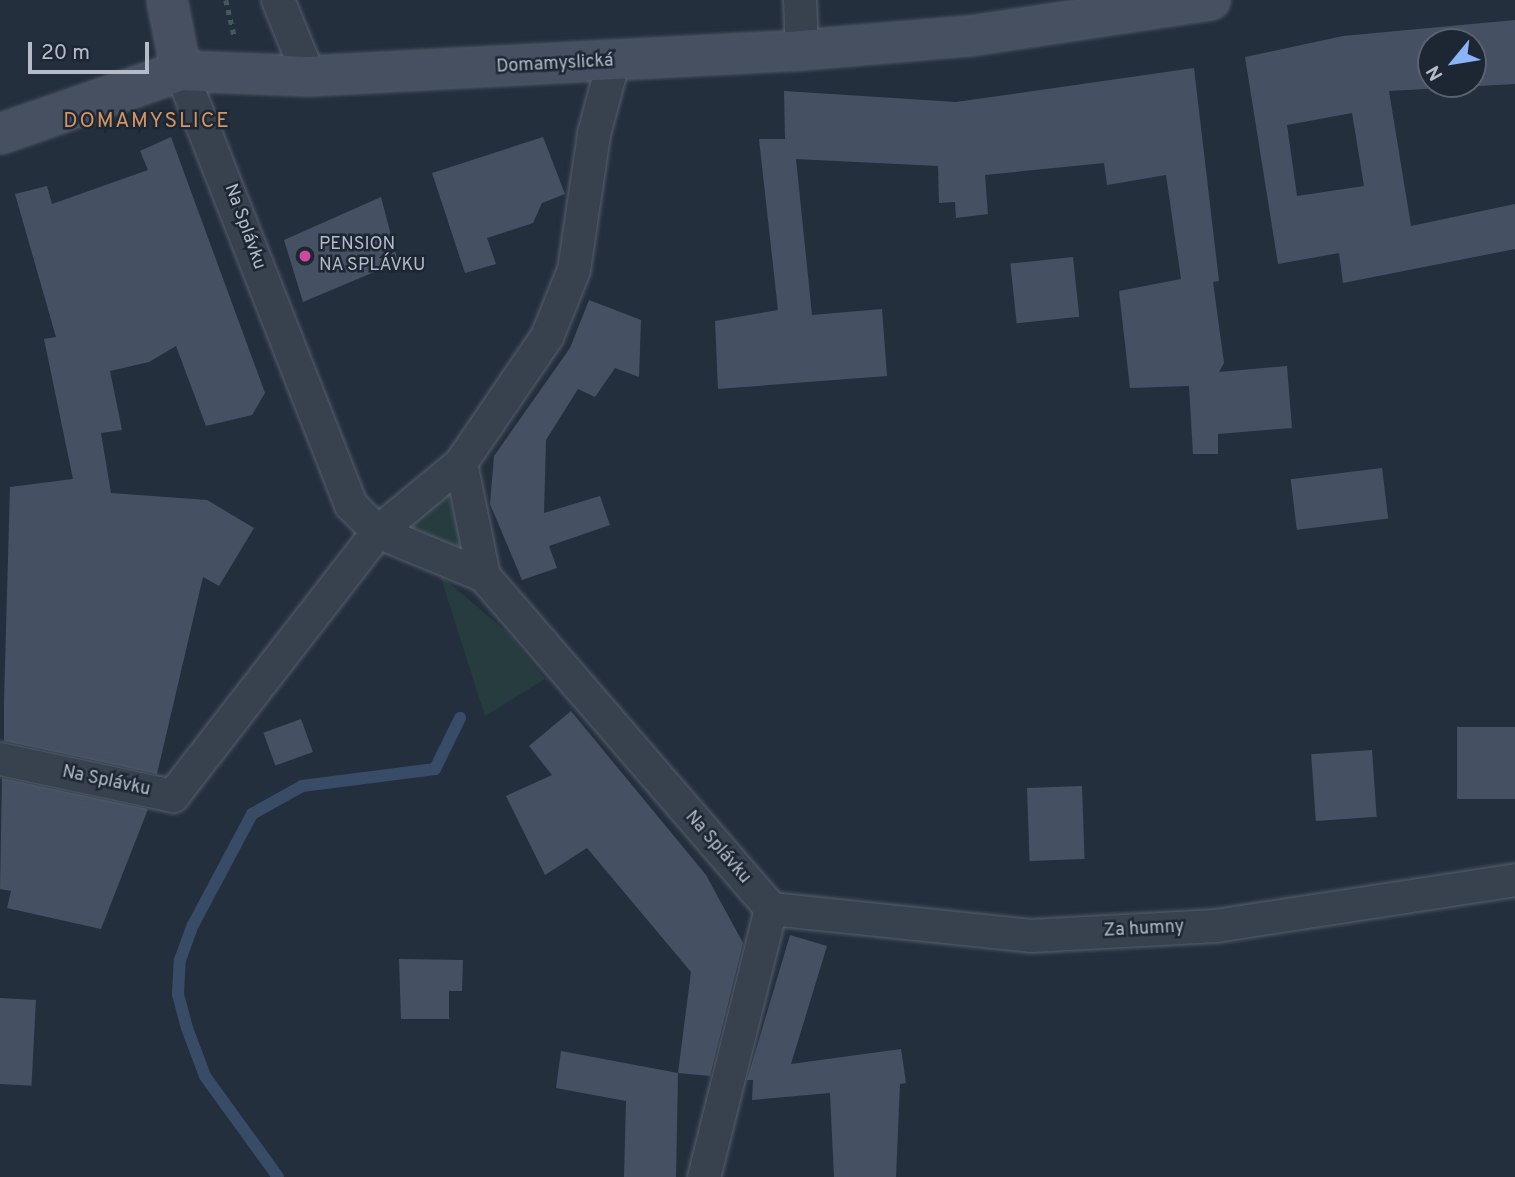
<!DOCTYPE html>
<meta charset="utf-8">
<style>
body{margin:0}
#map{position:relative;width:1515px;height:1177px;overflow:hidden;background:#242f3e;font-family:Overpass,sans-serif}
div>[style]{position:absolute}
.green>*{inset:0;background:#263c3f}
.stream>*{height:12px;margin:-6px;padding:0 6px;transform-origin:6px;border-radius:6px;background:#394c67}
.building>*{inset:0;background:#455162;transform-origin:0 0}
.path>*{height:4.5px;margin-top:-2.25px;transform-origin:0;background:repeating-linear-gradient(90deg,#44595c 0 5px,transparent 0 10px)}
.roads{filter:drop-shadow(0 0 2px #565f6c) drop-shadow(0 0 2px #565f6c)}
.street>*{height:32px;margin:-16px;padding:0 16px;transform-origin:16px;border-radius:16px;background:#38414e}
.secondary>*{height:38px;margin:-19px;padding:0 19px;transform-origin:19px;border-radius:19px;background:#465061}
.dots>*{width:19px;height:19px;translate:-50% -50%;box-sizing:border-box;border:4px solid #1d2633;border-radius:50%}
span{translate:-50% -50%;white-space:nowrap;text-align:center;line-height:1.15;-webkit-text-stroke:5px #1d2633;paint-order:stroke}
.street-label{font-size:18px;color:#b4bcc9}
.poi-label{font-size:18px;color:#b4bcc9}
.left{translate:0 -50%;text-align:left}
.quarter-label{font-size:21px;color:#d59563;letter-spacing:2px}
.north{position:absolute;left:1417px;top:28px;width:70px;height:70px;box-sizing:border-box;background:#1d2633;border:2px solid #59626f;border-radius:50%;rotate:240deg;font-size:19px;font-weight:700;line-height:28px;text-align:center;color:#b4bcc9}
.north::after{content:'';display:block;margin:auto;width:24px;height:32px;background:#8ab4f8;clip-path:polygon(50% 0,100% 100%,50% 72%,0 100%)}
.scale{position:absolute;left:28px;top:42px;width:121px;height:32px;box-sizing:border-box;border:4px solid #b4bcc9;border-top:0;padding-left:9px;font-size:21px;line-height:24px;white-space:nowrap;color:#b4bcc9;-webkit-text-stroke:5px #1d2633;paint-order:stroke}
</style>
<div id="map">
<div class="green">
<i style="clip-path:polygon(448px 495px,464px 544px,461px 552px,407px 535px,406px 524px)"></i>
<i style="clip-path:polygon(440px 575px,508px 633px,545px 679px,485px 716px)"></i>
</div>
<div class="stream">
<i style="left:278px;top:1177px;width:125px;rotate:-125.9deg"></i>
<i style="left:205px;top:1076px;width:51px;rotate:-110.6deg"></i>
<i style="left:187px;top:1028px;width:35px;rotate:-105deg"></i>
<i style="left:178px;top:994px;width:34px;rotate:-87deg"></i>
<i style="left:180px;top:960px;width:37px;rotate:-70deg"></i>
<i style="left:193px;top:925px;width:126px;rotate:-62deg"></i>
<i style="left:252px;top:814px;width:57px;rotate:-29.2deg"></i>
<i style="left:302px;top:786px;width:134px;rotate:-7.3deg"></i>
<i style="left:435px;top:769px;width:57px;rotate:-63.9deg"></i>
</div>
<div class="building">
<i style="clip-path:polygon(evenodd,1515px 20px,1515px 84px,1389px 91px,1411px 226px,1515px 204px,1515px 249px,1343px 283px,1339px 253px,1278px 264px,1245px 57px,1343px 36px,1515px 20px,1431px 42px,1473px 42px,1473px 84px,1431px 84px,1431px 42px,1515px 20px,1352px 113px,1364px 186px,1297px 196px,1287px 125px,1352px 113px)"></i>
<i style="clip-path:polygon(1194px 68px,1219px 281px,1213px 282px,1224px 363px,1219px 372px,1287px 366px,1292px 428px,1218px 434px,1218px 454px,1193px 454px,1189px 386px,1130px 388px,1119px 291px,1181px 279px,1166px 175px,1107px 185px,1104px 163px,985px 175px,988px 214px,956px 218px,955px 202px,939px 203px,938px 166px,796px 159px,812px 315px,882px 309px,887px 376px,718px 389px,715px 321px,778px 310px,759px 139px,785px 139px,784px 91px,956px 102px)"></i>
<i style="clip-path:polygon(171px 137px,265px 393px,252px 415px,206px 426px,176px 346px,149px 362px,110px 371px,122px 430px,101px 433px,111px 493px,207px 500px,254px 528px,219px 586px,203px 577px,157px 774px,4px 741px,4px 701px,10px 487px,73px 479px,44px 339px,56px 337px,15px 194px,47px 186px,52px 204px,148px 170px,140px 151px)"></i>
<i style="clip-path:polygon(543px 137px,565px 194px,542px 203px,533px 223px,487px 238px,496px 264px,465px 273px,432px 173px)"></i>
<i style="clip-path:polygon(381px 197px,398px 262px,303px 302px,284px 240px)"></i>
<i style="left:1073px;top:257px;width:60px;height:63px;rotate:84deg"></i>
<i style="clip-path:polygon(589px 300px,641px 320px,639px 377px,615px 368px,595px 397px,578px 389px,546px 440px,544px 513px,600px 496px,610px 525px,549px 546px,557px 568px,522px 580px,490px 504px,494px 456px,570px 348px)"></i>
<i style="left:1382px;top:468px;width:51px;height:92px;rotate:83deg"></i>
<i style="clip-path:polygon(571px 711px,706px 875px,743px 943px,710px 1076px,678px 1073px,691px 972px,587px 848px,545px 875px,506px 796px,552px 775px,529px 746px)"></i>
<i style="left:301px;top:719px;width:35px;height:40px;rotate:70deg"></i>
<i style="left:1515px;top:727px;width:72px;height:58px;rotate:90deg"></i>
<i style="left:1372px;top:750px;width:67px;height:61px;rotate:86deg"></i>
<i style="clip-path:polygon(2px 778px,148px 809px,101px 929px,7px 908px,11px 891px,0 889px)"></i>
<i style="left:1082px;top:786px;width:73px;height:55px;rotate:88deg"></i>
<i style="clip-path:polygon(790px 935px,827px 946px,791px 1064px,901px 1049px,906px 1083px,900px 1084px,896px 1177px,834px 1177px,830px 1093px,752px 1100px,753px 1080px,747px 1080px)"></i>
<i style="clip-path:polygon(399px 959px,463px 960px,462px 991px,449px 991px,449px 1019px,401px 1019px)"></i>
<i style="left:0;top:998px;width:36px;height:86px;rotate:3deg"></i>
<i style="clip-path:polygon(561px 1051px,678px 1073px,676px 1177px,624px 1177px,626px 1101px,556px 1088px)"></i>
</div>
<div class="path">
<i style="left:226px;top:0;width:36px;rotate:77deg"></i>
</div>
<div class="roads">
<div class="street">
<i style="left:278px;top:0;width:82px;rotate:67.8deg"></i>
<i style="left:800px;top:0;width:50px;rotate:87.7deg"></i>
<i style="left:181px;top:71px;width:466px;rotate:68.6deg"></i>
<i style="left:351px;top:505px;width:38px;rotate:45deg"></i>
<i style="left:378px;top:532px;width:115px;rotate:22.5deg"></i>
<i style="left:461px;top:463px;width:115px;rotate:78.5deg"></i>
<i style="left:484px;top:576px;width:440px;rotate:49.2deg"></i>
<i style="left:771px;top:909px;width:276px;rotate:104deg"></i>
<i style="left:0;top:759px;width:177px;rotate:12.1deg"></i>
<i style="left:173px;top:796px;width:334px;rotate:-52.2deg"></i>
<i style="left:378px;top:532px;width:108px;rotate:-39.7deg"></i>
<i style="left:461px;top:463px;width:153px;rotate:-55.7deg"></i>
<i style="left:547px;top:337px;width:72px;rotate:-68.1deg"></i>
<i style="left:574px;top:270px;width:137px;rotate:-81.6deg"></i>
<i style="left:594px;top:134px;width:73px;rotate:-75deg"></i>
<i style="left:771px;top:909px;width:261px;rotate:5.9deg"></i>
<i style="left:1031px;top:936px;width:185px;rotate:-3.1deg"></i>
<i style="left:1216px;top:926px;width:303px;rotate:-8.7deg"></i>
</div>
<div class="secondary">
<i style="left:167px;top:0;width:72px;rotate:78.8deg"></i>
<i style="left:0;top:134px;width:192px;rotate:-19.2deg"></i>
<i style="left:181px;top:71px;width:128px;rotate:2.2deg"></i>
<i style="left:309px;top:76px;width:494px;rotate:-3deg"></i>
<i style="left:802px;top:50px;width:169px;rotate:-4.8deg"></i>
<i style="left:970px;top:36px;width:243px;rotate:-8.5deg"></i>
</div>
</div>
<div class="dots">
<i style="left:305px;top:256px;background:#d1479c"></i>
</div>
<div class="street-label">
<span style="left:555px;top:65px;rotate:-3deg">Domamyslická</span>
<span style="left:244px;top:227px;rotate:70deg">Na Splávku</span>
<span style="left:106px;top:782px;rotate:12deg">Na Splávku</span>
<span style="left:717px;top:848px;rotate:49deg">Na Splávku</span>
<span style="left:1144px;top:930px;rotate:-3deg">Za humny</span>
</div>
<div class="poi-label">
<span class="left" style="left:319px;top:256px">PENSION<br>NA SPLÁVKU</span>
</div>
<div class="quarter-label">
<span style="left:147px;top:122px">DOMAMYSLICE</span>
</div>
<div class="north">N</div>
<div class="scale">20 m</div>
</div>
